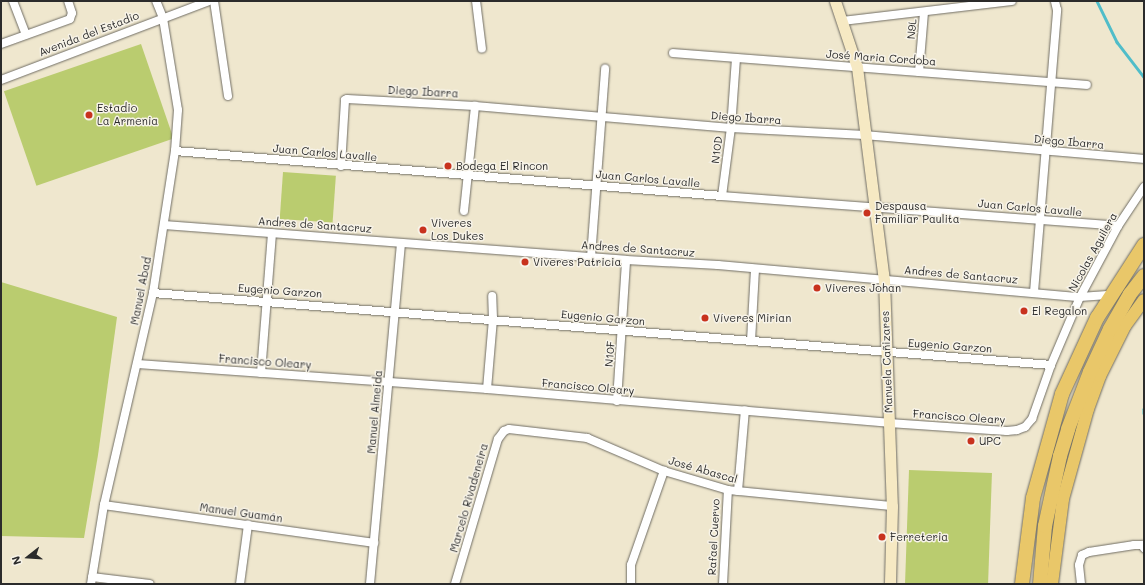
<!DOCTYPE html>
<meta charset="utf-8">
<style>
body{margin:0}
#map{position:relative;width:1145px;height:585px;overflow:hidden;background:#efe7ce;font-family:Mali,sans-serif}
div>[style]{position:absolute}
.green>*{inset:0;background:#bacc6f;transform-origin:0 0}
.stream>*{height:2.5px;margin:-1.25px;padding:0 1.25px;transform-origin:1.25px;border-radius:1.25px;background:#50bdc9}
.roads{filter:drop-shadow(0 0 1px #706d64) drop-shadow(0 0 1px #706d64)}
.street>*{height:8px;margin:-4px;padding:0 4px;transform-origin:4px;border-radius:4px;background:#fff}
.secondary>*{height:11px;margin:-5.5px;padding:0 5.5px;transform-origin:5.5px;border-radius:5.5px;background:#f6e9c3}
.primary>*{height:12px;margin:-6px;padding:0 6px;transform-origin:6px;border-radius:6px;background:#e9c769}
.highway>*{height:14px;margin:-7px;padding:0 7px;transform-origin:7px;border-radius:7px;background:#e9c769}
.dots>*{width:11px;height:11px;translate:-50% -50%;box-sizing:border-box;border:2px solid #f7f3e8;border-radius:50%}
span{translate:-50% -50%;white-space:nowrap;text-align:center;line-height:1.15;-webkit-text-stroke:3px #f7f3e8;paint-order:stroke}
.street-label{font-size:11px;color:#2b2b2b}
.poi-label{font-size:11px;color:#2b2b2b}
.left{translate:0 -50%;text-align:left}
.frame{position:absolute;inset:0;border:2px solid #2b2b2b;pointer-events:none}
.north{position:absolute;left:8px;top:537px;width:40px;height:40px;-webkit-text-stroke:3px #f7f3e8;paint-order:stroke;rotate:253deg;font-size:11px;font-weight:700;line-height:16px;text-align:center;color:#2b2b2b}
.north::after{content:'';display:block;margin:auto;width:14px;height:18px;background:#2b2b2b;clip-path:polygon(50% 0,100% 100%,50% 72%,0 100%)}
</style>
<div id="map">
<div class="green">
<i style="left:141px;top:44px;width:100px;height:145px;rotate:71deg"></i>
<i style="left:283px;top:172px;width:53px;height:47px;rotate:4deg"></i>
<i style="clip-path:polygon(1px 282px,117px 317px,98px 455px,84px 538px,1px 536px)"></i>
<i style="left:909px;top:470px;width:83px;height:114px;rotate:2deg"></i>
</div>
<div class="stream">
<i style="left:1097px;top:1px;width:46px;rotate:64deg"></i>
<i style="left:1117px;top:42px;width:44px;rotate:52.4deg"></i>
<i style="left:1144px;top:409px;width:4px;rotate:90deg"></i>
</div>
<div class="roads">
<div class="street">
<i style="left:13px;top:1px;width:36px;rotate:69deg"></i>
<i style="left:214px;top:1px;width:96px;rotate:81.6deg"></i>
<i style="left:476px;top:1px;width:48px;rotate:82.9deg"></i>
<i style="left:842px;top:21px;width:171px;rotate:-6.7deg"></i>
<i style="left:1px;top:44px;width:73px;rotate:-19.9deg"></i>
<i style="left:70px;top:19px;width:6px;rotate:-72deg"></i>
<i style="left:72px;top:13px;width:13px;rotate:-108deg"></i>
<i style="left:673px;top:53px;width:415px;rotate:4.4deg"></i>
<i style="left:919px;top:72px;width:60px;rotate:-85.2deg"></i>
<i style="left:1px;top:80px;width:222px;rotate:-20.8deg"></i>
<i style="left:175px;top:151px;width:549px;rotate:4.7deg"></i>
<i style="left:722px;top:196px;width:397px;rotate:4.3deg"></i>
<i style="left:341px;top:166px;width:66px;rotate:-86.5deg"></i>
<i style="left:345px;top:100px;width:2px;rotate:-27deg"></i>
<i style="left:347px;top:99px;width:128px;rotate:3.1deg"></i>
<i style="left:475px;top:106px;width:257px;rotate:4.9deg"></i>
<i style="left:731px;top:128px;width:134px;rotate:3deg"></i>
<i style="left:865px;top:135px;width:280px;rotate:4.9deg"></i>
<i style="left:722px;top:196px;width:69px;rotate:-82.5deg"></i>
<i style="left:731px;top:128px;width:70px;rotate:-85.9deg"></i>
<i style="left:464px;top:211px;width:106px;rotate:-84deg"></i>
<i style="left:164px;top:225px;width:463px;rotate:4.3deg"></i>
<i style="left:626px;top:260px;width:92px;rotate:3.1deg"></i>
<i style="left:718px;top:265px;width:363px;rotate:5.1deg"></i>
<i style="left:1080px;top:297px;width:31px;rotate:-4deg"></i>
<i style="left:591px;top:257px;width:189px;rotate:-85.7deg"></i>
<i style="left:1034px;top:292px;width:283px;rotate:-85.3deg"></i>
<i style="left:1057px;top:10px;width:9px;rotate:-103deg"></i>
<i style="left:153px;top:293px;width:901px;rotate:4.58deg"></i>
<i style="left:751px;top:341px;width:72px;rotate:-86.8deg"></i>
<i style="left:138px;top:364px;width:350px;rotate:4.1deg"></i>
<i style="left:487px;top:389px;width:403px;rotate:4.8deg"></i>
<i style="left:889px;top:423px;width:118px;rotate:3.9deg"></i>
<i style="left:1007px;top:431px;width:10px;rotate:-6deg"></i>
<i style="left:1017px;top:430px;width:9px;rotate:-21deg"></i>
<i style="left:1025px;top:427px;width:11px;rotate:-49deg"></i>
<i style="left:1032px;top:419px;width:57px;rotate:-70.6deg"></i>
<i style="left:1051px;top:365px;width:74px;rotate:-66.9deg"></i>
<i style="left:1080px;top:297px;width:81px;rotate:-61.8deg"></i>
<i style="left:1118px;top:226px;width:47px;rotate:-56.3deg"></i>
<i style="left:261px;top:373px;width:140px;rotate:-85.5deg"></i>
<i style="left:487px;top:389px;width:70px;rotate:-85.1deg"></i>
<i style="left:493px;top:319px;width:23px;rotate:-92deg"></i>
<i style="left:617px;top:401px;width:141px;rotate:-86.3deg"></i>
<i style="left:738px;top:491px;width:81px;rotate:-85.1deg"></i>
<i style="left:104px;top:505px;width:273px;rotate:8deg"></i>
<i style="left:92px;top:577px;width:58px;rotate:6.9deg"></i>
<i style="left:91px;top:584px;width:80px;rotate:-80.7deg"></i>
<i style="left:104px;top:505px;width:218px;rotate:-77deg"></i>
<i style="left:153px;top:293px;width:144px;rotate:-81.2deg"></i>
<i style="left:175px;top:151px;width:41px;rotate:-85.8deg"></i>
<i style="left:178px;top:110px;width:93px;rotate:-99.3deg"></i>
<i style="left:163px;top:18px;width:18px;rotate:-112deg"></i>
<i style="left:240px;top:584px;width:60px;rotate:-82.3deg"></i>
<i style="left:370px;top:584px;width:342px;rotate:-84.8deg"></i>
<i style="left:455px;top:584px;width:151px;rotate:-73.5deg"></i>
<i style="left:498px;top:439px;width:10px;rotate:-53deg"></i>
<i style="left:504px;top:431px;width:5px;rotate:-22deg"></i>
<i style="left:509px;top:429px;width:79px;rotate:6.6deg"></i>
<i style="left:587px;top:438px;width:84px;rotate:23.2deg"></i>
<i style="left:664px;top:471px;width:67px;rotate:16.5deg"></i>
<i style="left:728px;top:490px;width:165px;rotate:5.6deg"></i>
<i style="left:631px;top:584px;width:19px;rotate:-90deg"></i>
<i style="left:631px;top:565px;width:100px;rotate:-70.7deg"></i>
<i style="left:723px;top:584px;width:94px;rotate:-87deg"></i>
<i style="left:1081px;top:584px;width:19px;rotate:-96deg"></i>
<i style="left:1079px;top:565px;width:10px;rotate:-73deg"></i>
<i style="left:1082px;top:555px;width:8px;rotate:-23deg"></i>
<i style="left:1089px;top:552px;width:46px;rotate:-8.8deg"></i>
<i style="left:1134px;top:545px;width:8px"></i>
<i style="left:1142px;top:545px;width:4px;rotate:56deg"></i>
</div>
<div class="secondary">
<i style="left:835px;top:1px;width:70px;rotate:71.6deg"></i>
<i style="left:857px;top:67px;width:215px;rotate:82.8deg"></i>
<i style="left:884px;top:280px;width:226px;rotate:88deg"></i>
<i style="left:892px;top:506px;width:78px;rotate:91.5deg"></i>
</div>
<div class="primary">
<i style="left:1052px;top:584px;width:86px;rotate:-82.6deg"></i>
<i style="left:1063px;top:499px;width:93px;rotate:-74.5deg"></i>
<i style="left:1088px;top:409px;width:35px;rotate:-70deg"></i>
<i style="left:1100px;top:376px;width:56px;rotate:-63.4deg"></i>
<i style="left:1125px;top:326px;width:32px;rotate:-54deg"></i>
</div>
<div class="highway">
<i style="left:1022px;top:584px;width:87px;rotate:-82.7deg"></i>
<i style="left:1033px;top:498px;width:108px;rotate:-74.4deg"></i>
<i style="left:1062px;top:394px;width:84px;rotate:-65.3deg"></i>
<i style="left:1097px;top:318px;width:87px;rotate:-57.2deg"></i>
<i style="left:1040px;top:584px;width:58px;rotate:-85.1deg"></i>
<i style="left:1045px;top:526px;width:72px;rotate:-77.9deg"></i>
<i style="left:1060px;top:456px;width:28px;rotate:-73deg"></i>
<i style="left:1068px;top:429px;width:61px;rotate:-68.9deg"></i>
<i style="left:1090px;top:372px;width:47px;rotate:-65.1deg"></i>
<i style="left:1110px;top:329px;width:40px;rotate:-60.3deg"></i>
<i style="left:1130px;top:294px;width:23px;rotate:-52deg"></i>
</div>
</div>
<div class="dots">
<i style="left:89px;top:115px;background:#c8321e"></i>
<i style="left:448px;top:166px;background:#c8321e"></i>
<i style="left:867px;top:213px;background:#c8321e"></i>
<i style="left:423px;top:230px;background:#c8321e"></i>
<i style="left:525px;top:262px;background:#c8321e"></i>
<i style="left:817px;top:288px;background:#c8321e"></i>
<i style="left:1024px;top:311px;background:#c8321e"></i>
<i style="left:705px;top:318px;background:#c8321e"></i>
<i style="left:971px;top:441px;background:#c8321e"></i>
<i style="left:882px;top:537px;background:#c8321e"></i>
</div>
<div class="street-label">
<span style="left:912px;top:29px;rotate:-85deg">N9L</span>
<span style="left:89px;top:34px;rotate:-21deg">Avenida del Estadio</span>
<span style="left:881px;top:58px;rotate:4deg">José Maria Cordoba</span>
<span style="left:423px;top:92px;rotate:3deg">Diego Ibarra</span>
<span style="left:746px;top:118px;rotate:4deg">Diego Ibarra</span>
<span style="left:1069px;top:142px;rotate:5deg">Diego Ibarra</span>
<span style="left:717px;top:150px;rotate:-83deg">N10D</span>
<span style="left:325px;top:153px;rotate:5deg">Juan Carlos Lavalle</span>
<span style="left:648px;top:179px;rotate:5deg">Juan Carlos Lavalle</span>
<span style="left:1030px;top:208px;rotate:5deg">Juan Carlos Lavalle</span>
<span style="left:315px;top:225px;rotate:4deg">Andres de Santacruz</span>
<span style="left:638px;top:249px;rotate:4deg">Andres de Santacruz</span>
<span style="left:1093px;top:252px;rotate:-61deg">Nicolas Aguilera</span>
<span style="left:961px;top:275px;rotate:5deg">Andres de Santacruz</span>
<span style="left:141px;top:291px;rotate:-79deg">Manuel Abad</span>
<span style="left:280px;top:291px;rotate:4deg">Eugenio Garzon</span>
<span style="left:603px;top:318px;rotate:5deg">Eugenio Garzon</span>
<span style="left:950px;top:346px;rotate:4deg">Eugenio Garzon</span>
<span style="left:610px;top:354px;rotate:-85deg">N10F</span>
<span style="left:265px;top:362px;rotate:4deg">Francisco Oleary</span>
<span style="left:887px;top:362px;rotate:-92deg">Manuela Cañizares</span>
<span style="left:588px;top:387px;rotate:5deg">Francisco Oleary</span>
<span style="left:375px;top:412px;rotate:-85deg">Manuel Almeida</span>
<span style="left:959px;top:417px;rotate:4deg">Francisco Oleary</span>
<span style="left:703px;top:470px;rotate:16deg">José Abascal</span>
<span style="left:469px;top:498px;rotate:-74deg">Marcelo Rivadeneira</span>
<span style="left:241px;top:513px;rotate:8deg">Manuel Guamán</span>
<span style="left:714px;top:537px;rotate:-87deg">Rafael Cuervo</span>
</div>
<div class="poi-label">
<span class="left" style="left:97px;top:115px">Estadio<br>La Armenia</span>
<span class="left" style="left:456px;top:166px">Bodega El Rincon</span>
<span class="left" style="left:875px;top:213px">Despausa<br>Familiar Paulita</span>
<span class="left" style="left:431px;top:230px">Viveres<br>Los Dukes</span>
<span class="left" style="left:533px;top:262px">Viveres Patricia</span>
<span class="left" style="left:825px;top:288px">Viveres Johan</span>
<span class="left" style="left:1032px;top:311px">El Regalon</span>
<span class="left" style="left:713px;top:318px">Víveres Mirian</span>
<span class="left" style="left:979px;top:441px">UPC</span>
<span class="left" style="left:890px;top:537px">Ferreteria</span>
</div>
<div class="frame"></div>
<div class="north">N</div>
</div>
